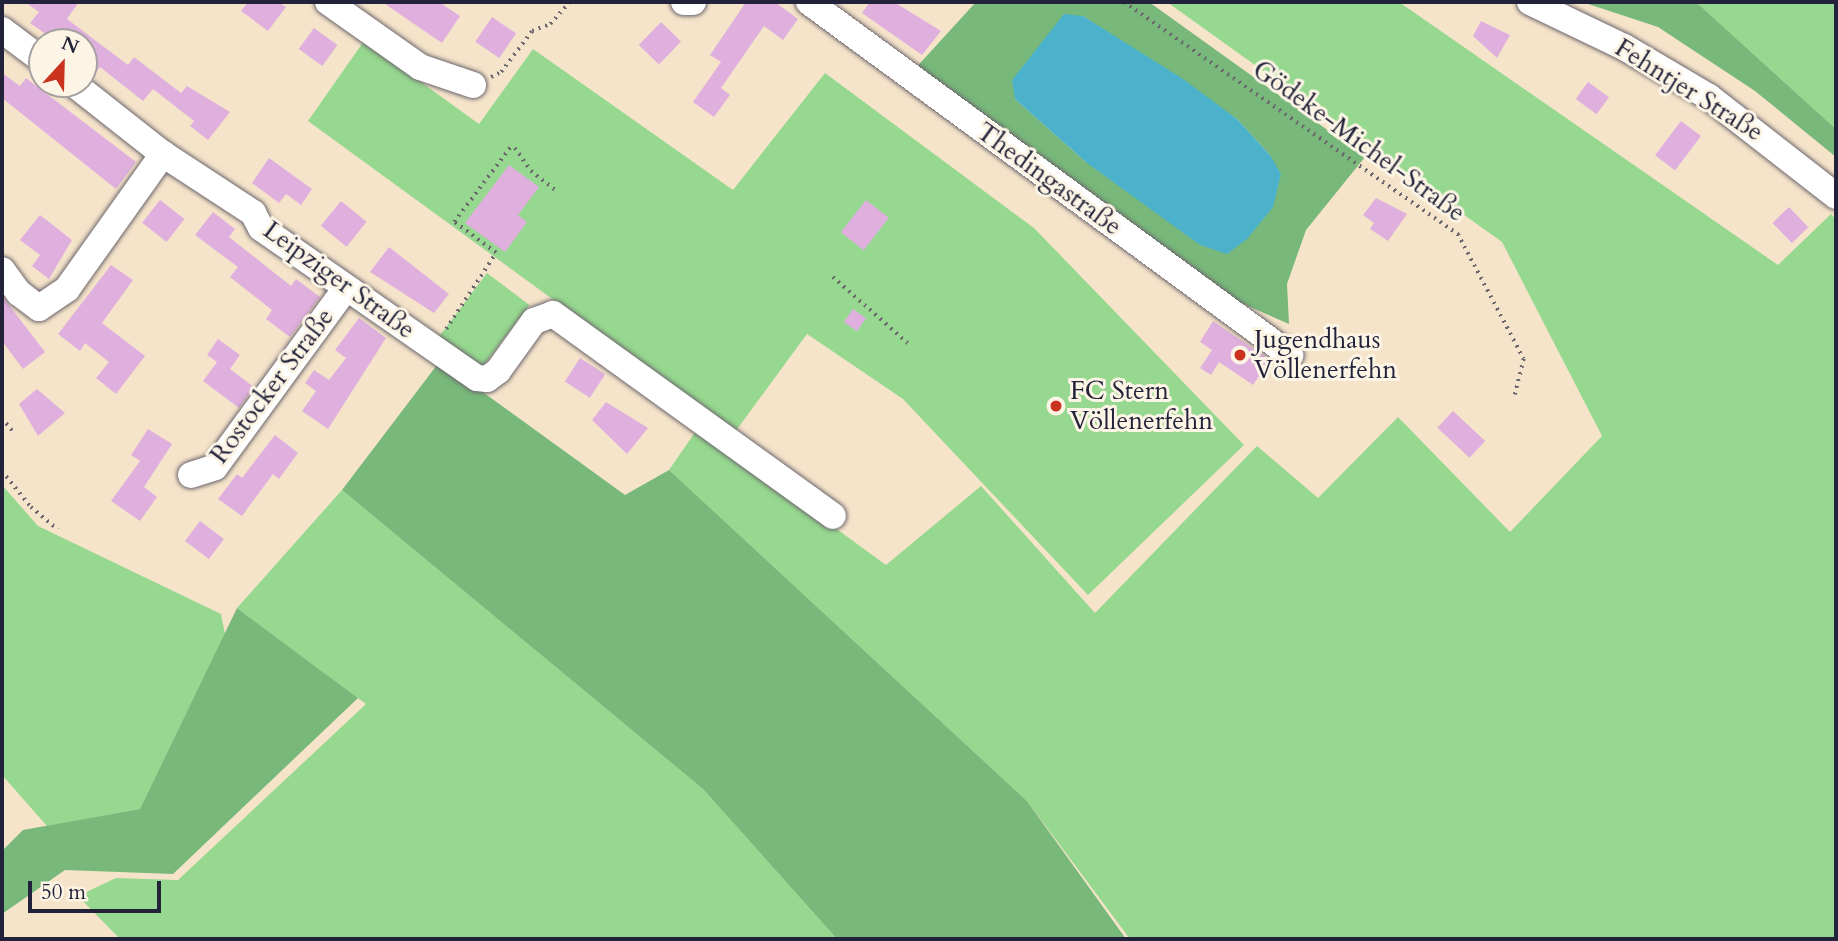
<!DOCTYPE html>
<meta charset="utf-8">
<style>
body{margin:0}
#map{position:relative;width:1838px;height:941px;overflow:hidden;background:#f6e4ca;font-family:Cardo,serif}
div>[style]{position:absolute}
.green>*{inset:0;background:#96d88f;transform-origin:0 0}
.forest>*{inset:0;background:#78b87a}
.water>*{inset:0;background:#4cb2cb}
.building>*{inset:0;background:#dfb0de;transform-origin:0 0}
.path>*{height:3.5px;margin-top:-1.75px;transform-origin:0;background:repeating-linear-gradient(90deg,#6c666d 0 2px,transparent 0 7px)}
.roads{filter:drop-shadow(0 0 2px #6c666d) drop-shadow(0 0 2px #6c666d)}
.minor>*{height:26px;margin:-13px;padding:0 13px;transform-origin:13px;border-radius:13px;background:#fff}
.dots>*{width:19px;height:19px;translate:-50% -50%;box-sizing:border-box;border:4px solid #fcf5e5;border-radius:50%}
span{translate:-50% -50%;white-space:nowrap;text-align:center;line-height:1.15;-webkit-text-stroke:6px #fcf5e5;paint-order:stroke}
.street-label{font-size:26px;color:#22223b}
.poi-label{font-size:26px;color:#22223b}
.left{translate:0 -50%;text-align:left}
.frame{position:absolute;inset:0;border:4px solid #22223b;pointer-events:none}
.north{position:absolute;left:28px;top:28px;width:70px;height:70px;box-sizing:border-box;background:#fcf5e5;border:2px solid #a5a1a1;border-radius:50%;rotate:22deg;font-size:19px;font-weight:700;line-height:28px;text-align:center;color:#22223b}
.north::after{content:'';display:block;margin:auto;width:24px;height:32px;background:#c8321e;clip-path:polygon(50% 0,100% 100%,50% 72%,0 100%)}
.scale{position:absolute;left:28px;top:881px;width:133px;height:32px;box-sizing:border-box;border:4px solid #22223b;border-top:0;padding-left:9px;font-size:21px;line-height:24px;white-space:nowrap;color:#22223b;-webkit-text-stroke:5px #fcf5e5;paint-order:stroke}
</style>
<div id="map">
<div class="green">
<i style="clip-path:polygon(1167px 2px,1399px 2px,1778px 265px,1831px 214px,1836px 220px,1836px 939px,1130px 939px,1027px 801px,669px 470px,698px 428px,886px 565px,981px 486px,1095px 613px,1257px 446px,1318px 498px,1398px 417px,1510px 532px,1602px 436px,1502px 242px)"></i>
<i style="clip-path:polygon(1696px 2px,1836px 2px,1836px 129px)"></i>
<i style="clip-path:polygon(364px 41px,479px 124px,533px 49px,733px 190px,825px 73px,1034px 228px,1244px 445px,1088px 595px,903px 399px,807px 334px,735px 432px,308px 121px)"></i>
<i style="left:487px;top:273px;width:53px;height:83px;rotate:37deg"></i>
<i style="clip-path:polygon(2px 485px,38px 526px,221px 614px,225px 634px,140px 809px,47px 826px,2px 775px)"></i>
<i style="clip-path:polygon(342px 490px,703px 789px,837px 939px,120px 939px,78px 896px,116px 878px,178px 880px,366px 704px,237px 608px)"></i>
</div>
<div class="forest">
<i style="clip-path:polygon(evenodd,976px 2px,1149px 2px,1365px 157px,1306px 230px,1287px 284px,1289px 324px,1241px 303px,1178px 260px,912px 72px,976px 2px,1083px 16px,1237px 119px,1270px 155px,1087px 163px,1015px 99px,1083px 16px)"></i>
<i style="clip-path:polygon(1582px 2px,1696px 2px,1836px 129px,1836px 157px,1755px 91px,1658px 27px)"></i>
<i style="clip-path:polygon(440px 361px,625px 495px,669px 470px,1027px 801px,1126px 939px,837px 939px,703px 789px,342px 490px)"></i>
<i style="clip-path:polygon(237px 608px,358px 698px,173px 874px,65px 870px,2px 914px,2px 851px,23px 830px,140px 809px)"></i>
</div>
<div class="water">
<i style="clip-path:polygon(1064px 14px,1083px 16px,1183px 79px,1237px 119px,1270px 155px,1281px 174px,1273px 207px,1247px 239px,1227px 254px,1200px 245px,1087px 163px,1015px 99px,1012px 80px)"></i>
</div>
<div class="building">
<i style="clip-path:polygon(25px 2px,79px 2px,67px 19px,128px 65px,134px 57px,181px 93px,187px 86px,230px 112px,208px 140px,190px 126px,194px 121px,153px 89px,143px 101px,100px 67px,95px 74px,84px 66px,84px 42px,57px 42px,30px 23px,39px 12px)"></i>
<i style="clip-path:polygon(248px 2px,278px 2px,286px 7px,268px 31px,241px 11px)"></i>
<i style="clip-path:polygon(382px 2px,439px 2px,460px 16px,442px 43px)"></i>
<i style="clip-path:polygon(746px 2px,775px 2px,798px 19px,783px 40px,764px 26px,721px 88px,730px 95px,714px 117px,693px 102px,721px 62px,710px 55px)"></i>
<i style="clip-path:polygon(870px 2px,894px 2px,941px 31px,922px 55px,862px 13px)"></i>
<i style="left:492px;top:17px;width:29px;height:30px;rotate:34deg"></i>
<i style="clip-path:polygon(1481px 21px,1510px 35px,1497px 58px,1473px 36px)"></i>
<i style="left:661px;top:22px;width:28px;height:32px;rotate:44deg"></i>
<i style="left:314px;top:28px;width:29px;height:26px;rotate:36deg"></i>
<i style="clip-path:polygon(2px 73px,20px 86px,26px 78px,136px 162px,116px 189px,2px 98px)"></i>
<i style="left:1588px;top:82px;width:26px;height:21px;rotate:36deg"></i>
<i style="left:1681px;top:121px;width:25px;height:43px;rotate:37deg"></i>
<i style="clip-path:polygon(269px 158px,312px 189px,301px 205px,286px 194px,279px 203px,252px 183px)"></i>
<i style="clip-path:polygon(509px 165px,539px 187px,518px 215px,527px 222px,505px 252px,465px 223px)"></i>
<i style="clip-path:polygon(1376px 198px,1407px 214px,1388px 241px,1370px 229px,1374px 223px,1363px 215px)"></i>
<i style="left:160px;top:200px;width:31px;height:29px;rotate:38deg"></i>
<i style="left:866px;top:200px;width:29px;height:41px;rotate:38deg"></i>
<i style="left:341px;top:201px;width:33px;height:32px;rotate:39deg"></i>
<i style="left:1789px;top:207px;width:28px;height:23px;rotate:46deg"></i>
<i style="clip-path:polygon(213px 212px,235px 229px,229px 237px,291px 286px,296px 279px,320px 297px,290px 337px,266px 319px,272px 310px,230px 277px,238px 267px,195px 235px)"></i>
<i style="clip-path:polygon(40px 215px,72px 240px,49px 279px,32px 266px,40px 255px,20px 240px)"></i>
<i style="clip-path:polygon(389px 247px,449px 294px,434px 313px,370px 272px)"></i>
<i style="clip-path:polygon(111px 265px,133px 280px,102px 323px,145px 356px,116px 394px,96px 378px,109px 362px,85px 343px,80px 351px,58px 334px)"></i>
<i style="clip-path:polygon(2px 296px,45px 352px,23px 369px,2px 341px)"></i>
<i style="left:853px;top:309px;width:16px;height:16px;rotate:35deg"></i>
<i style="clip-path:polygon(359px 318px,386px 338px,328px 429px,302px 411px,316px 391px,305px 383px,314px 370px,329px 380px,346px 358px,335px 350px)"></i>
<i style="clip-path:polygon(1213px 321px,1270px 360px,1253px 385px,1219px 362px,1211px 375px,1200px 368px,1212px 350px,1200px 342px)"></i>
<i style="clip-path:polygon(218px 339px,240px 355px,230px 369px,254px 387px,239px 408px,203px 381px,217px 362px,207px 355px)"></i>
<i style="left:580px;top:358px;width:30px;height:28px;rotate:33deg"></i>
<i style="clip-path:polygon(37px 389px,65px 413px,38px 436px,19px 404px)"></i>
<i style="clip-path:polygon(606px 402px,648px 428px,627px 454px,592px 420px)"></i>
<i style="left:1453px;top:411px;width:44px;height:23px;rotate:43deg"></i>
<i style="clip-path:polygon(148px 429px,172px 444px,144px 487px,157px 497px,140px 521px,111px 501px,140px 461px,131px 455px)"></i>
<i style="clip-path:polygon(275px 435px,298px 453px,279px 479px,273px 474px,242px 516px,218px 499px,237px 474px,242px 478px)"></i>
<i style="left:200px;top:521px;width:30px;height:25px;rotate:37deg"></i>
</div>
<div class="path">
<i style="left:1124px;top:2px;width:407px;rotate:34.8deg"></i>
<i style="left:1458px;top:234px;width:141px;rotate:62.2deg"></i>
<i style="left:1524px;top:359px;width:37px;rotate:104deg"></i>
<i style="left:491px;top:77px;width:11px;rotate:-27deg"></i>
<i style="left:501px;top:72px;width:51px;rotate:-52.9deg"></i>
<i style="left:532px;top:31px;width:19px;rotate:-21deg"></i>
<i style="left:550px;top:24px;width:30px;rotate:-48deg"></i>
<i style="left:515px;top:148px;width:28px;rotate:55deg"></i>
<i style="left:531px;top:171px;width:31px;rotate:38deg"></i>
<i style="left:833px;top:277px;width:104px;rotate:41.5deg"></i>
<i style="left:446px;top:329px;width:91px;rotate:-56.7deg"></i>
<i style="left:496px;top:253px;width:52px;rotate:-143.6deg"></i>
<i style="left:454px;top:222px;width:96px;rotate:-53deg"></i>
<i style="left:2px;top:418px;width:21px;rotate:51deg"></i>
<i style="left:2px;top:471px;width:46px;rotate:51.1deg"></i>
<i style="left:31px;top:507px;width:35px;rotate:40deg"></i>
</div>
<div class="roads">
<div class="minor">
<i style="left:328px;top:2px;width:113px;rotate:35.2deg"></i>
<i style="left:420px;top:67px;width:56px;rotate:18.8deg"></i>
<i style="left:684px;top:2px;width:9px"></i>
<i style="left:809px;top:2px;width:597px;rotate:36.27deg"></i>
<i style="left:1530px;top:2px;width:104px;rotate:25.6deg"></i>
<i style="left:1624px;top:47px;width:99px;rotate:30.5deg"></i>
<i style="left:1709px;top:97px;width:161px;rotate:37.9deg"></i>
<i style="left:2px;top:30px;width:50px;rotate:36.9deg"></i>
<i style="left:74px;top:84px;width:113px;rotate:38.2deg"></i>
<i style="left:163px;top:154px;width:108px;rotate:33.2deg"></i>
<i style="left:253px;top:213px;width:17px;rotate:62deg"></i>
<i style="left:261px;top:228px;width:263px;rotate:34.8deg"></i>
<i style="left:477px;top:378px;width:10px;rotate:6deg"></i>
<i style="left:487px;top:379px;width:14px;rotate:-36deg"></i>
<i style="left:498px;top:371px;width:62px;rotate:-54.2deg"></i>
<i style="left:534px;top:321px;width:20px;rotate:-20deg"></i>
<i style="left:553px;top:314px;width:345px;rotate:35.8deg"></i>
<i style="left:2px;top:270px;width:29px;rotate:54deg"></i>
<i style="left:19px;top:293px;width:25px;rotate:37deg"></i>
<i style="left:39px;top:308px;width:34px;rotate:-34deg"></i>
<i style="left:67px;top:289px;width:166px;rotate:-54.6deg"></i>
<i style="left:191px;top:475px;width:25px;rotate:-18deg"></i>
<i style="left:215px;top:467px;width:222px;rotate:-53.8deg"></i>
</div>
</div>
<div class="dots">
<i style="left:1240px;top:355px;background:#c8321e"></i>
<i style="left:1056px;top:406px;background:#c8321e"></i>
</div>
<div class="street-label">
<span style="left:1689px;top:90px;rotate:32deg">Fehntjer Straße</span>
<span style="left:1359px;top:141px;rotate:36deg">Gödeke-Michel-Straße</span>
<span style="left:1049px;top:179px;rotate:36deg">Thedingastraße</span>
<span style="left:339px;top:280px;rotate:36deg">Leipziger Straße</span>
<span style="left:272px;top:386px;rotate:-53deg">Rostocker Straße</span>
</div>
<div class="poi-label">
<span class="left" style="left:1254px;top:355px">Jugendhaus<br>Völlenerfehn</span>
<span class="left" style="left:1070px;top:406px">FC Stern<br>Völlenerfehn</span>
</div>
<div class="frame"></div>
<div class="north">N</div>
<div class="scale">50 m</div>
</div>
